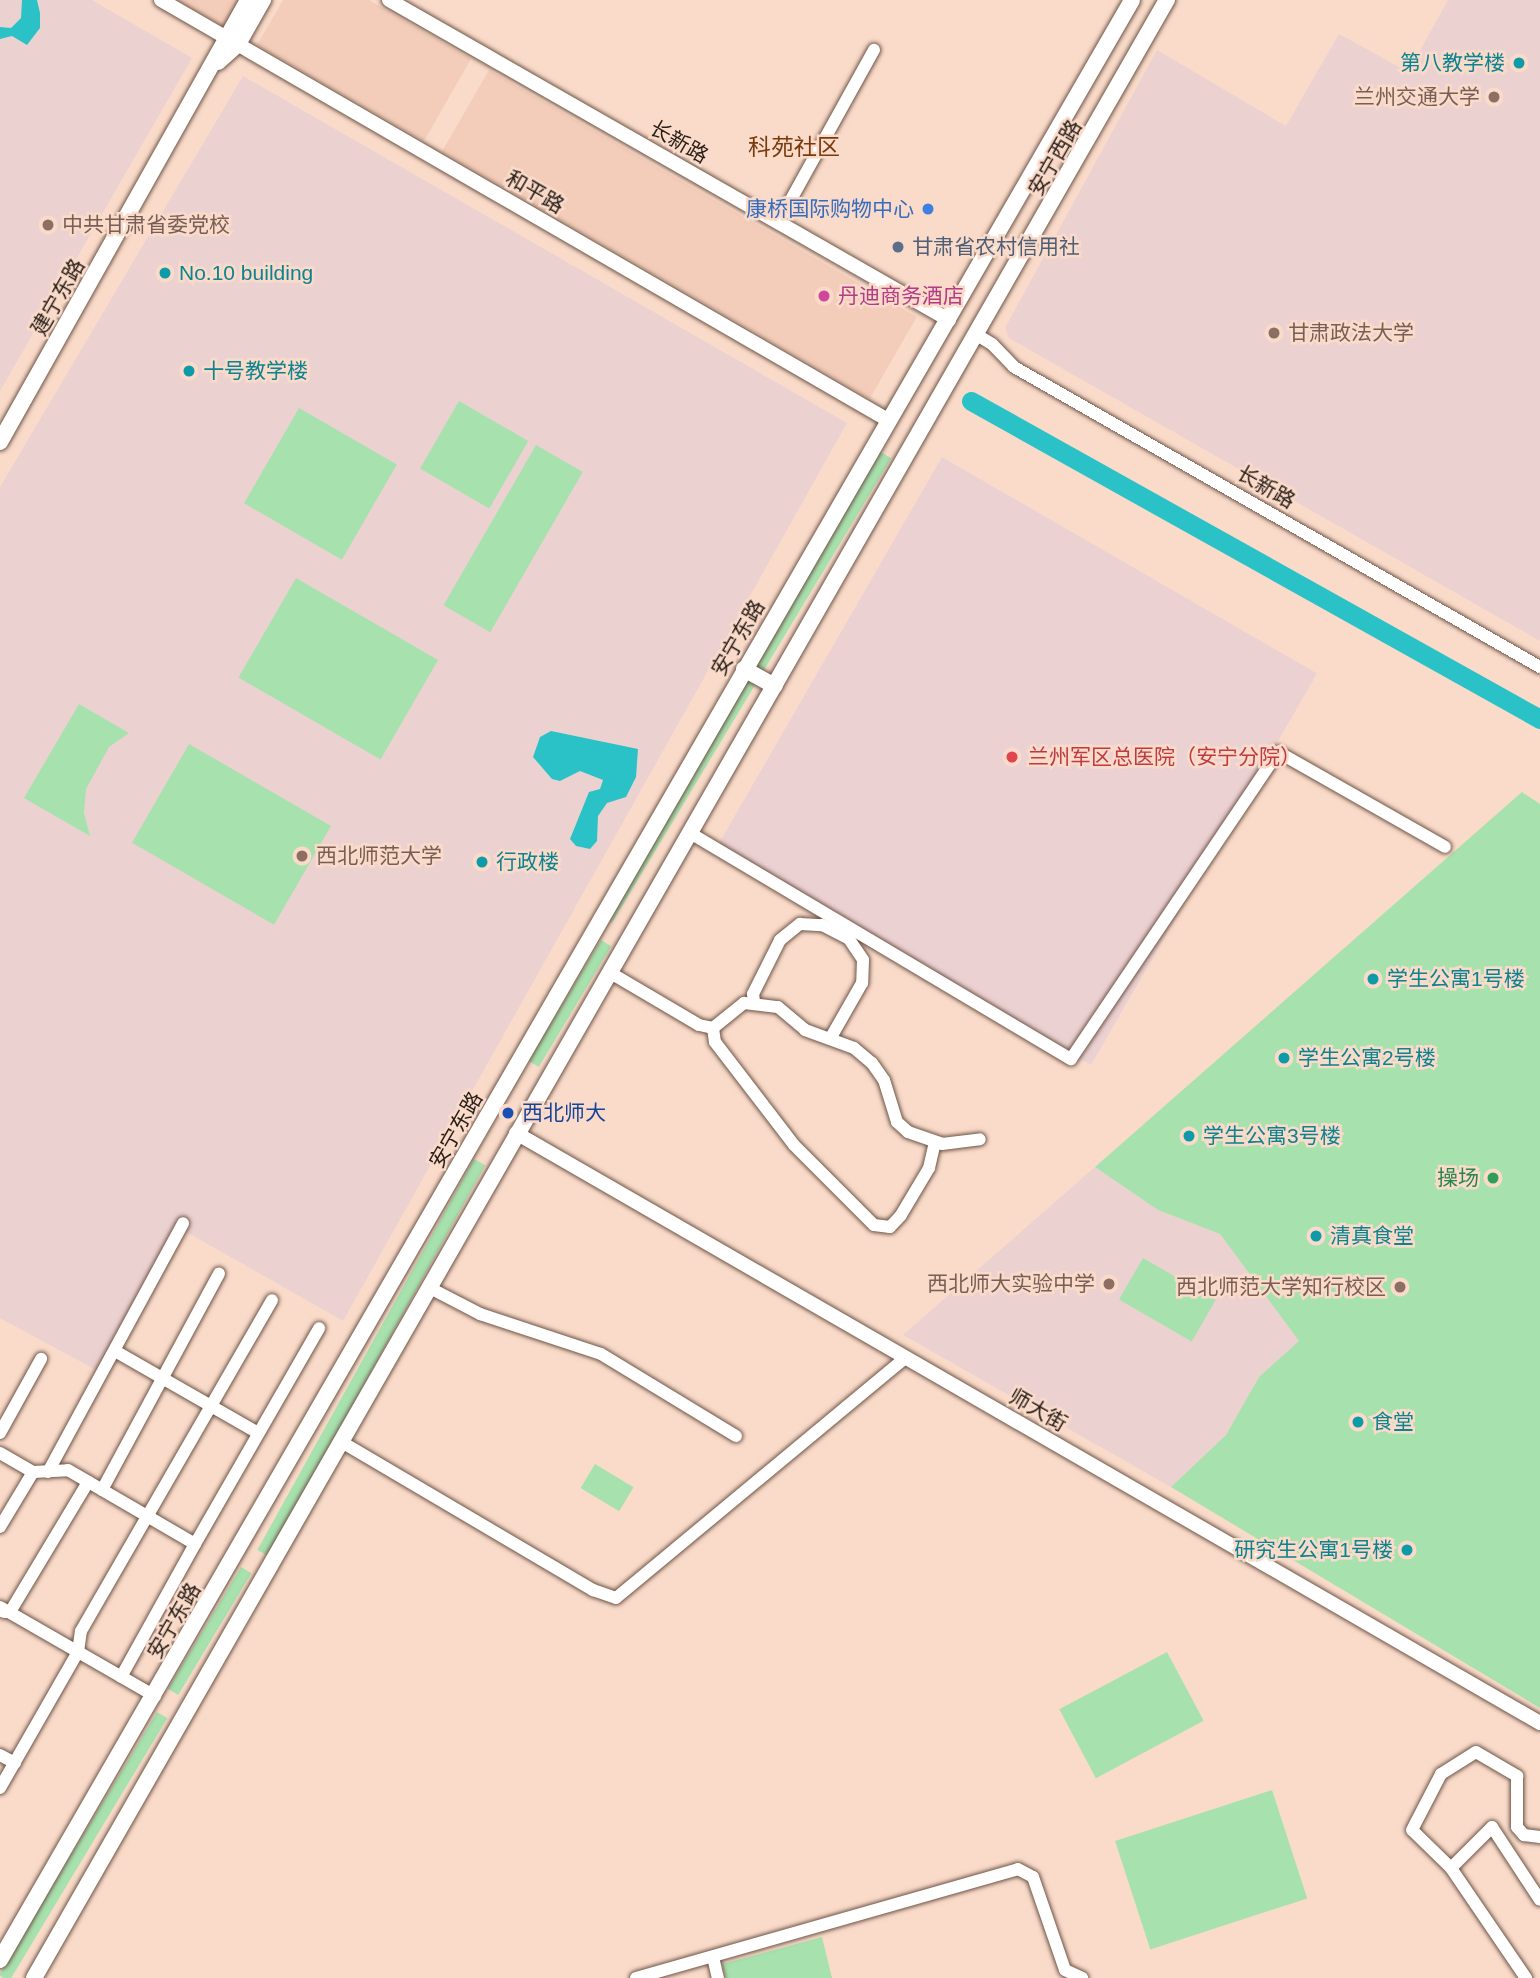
<!DOCTYPE html>
<meta charset="utf-8">
<style>
body{margin:0}
#map{position:relative;width:1540px;height:1978px;overflow:hidden;background:#fadbca;font-family:Helvetica,"Noto Sans SC",sans-serif}
div>[style]{position:absolute}
.built>*{inset:0;background:#f3cdb9;transform-origin:0 0}
.education>*{inset:0;background:#ecd1d1}
.medical>*{inset:0;background:#ecd1d3;transform-origin:0 0}
.green>*{inset:0;background:#a7e1ae;transform-origin:0 0}
.water>*{inset:0;background:#2bc2c7}
.river>*{height:19px;margin:-9.5px;padding:0 9.5px;transform-origin:9.5px;border-radius:9.5px;background:#2bc2c7}
.roads{filter:drop-shadow(0 0 2px #6e5446) drop-shadow(0 0 2px #6e5446)}
.minor>*{height:12px;margin:-6px;padding:0 6px;transform-origin:6px;border-radius:6px;background:#fff}
.tertiary>*{height:14px;margin:-7px;padding:0 7px;transform-origin:7px;border-radius:7px;background:#fff}
.secondary>*{height:16px;margin:-8px;padding:0 8px;transform-origin:8px;border-radius:8px;background:#fff}
.dots>*{width:19px;height:19px;translate:-50% -50%;box-sizing:border-box;border:4px solid #fadbca;border-radius:50%}
span{translate:-50% -50%;white-space:nowrap;text-align:center;line-height:1.15;-webkit-text-stroke:5px #fadbca;paint-order:stroke}
.culture-label{font-size:21px;color:#0d838f}
.right{translate:-100% -50%;text-align:right}
.left{translate:0 -50%;text-align:left}
.education-label{font-size:21px;color:#785e54}
.street-label{font-size:21px;color:#281d17}
.shop-label{font-size:21px;color:#366cbe}
.service-label{font-size:21px;color:#4e5e75}
.hotel-label{font-size:21px;color:#b23c85}
.health-label{font-size:21px;color:#be3a42}
.transit-label{font-size:21px;color:#164399}
.leisure-label{font-size:21px;color:#27864d}
.neighbourhood-label{font-size:23px;color:#773b0e}
</style>
<div id="map">
<div class="built">
<i style="clip-path:polygon(178px 0,241px 0,225px 27px)"></i>
<i style="clip-path:polygon(283px 0,369px 0,471px 59px,424px 141px,257px 45px)"></i>
<i style="left:489px;top:70px;width:494px;height:94px;rotate:30deg"></i>
</div>
<div class="education">
<i style="clip-path:polygon(0 0,92px 0,192px 58px,0 391px)"></i>
<i style="clip-path:polygon(1448px 0,1540px 0,1540px 641px,1009px 338px,1005px 328px,1157px 50px,1286px 126px,1339px 34px,1408px 72px)"></i>
<i style="clip-path:polygon(243px 76px,847px 423px,343px 1321px,176px 1226px,98px 1371px,0 1318px,0 487px)"></i>
<i style="clip-path:polygon(1095px 1167px,1158px 1210px,1220px 1234px,1299px 1341px,1259px 1377px,1226px 1435px,1171px 1487px,903px 1335px)"></i>
</div>
<div class="medical">
<i style="left:942px;top:457px;width:433px;height:452px;rotate:30deg"></i>
</div>
<div class="green">
<i style="left:459px;top:401px;width:80px;height:78px;rotate:30deg"></i>
<i style="left:299px;top:408px;width:113px;height:110px;rotate:30deg"></i>
<i style="left:536px;top:445px;width:54px;height:185px;rotate:30deg"></i>
<i style="left:881px;top:452px;width:12px;height:542px;rotate:31deg"></i>
<i style="left:296px;top:578px;width:164px;height:115px;rotate:30deg"></i>
<i style="clip-path:polygon(79px 704px,129px 733px,109px 747px,86px 789px,84px 813px,90px 836px,24px 798px)"></i>
<i style="left:189px;top:744px;width:164px;height:114px;rotate:30deg"></i>
<i style="clip-path:polygon(1522px 792px,1540px 804px,1540px 1708px,1171px 1487px,1226px 1435px,1259px 1377px,1299px 1341px,1220px 1234px,1158px 1210px,1095px 1167px)"></i>
<i style="left:601px;top:940px;width:12px;height:141px;rotate:31deg"></i>
<i style="left:474px;top:1159px;width:13px;height:447px;rotate:29deg"></i>
<i style="left:1143px;top:1258px;width:84px;height:48px;rotate:30deg"></i>
<i style="left:595px;top:1464px;width:45px;height:28px;rotate:31deg"></i>
<i style="left:241px;top:1567px;width:12px;height:142px;rotate:31deg"></i>
<i style="left:1167px;top:1652px;width:78px;height:122px;rotate:62deg"></i>
<i style="left:157px;top:1712px;width:12px;height:307px;rotate:31deg"></i>
<i style="left:1272px;top:1790px;width:114px;height:165px;rotate:72deg"></i>
<i style="clip-path:polygon(822px 1937px,832px 1978px,726px 1978px,722px 1964px)"></i>
</div>
<div class="water">
<i style="clip-path:polygon(22px 0,37px 0,40px 13px,40px 28px,27px 45px,12px 36px,0 39px,0 27px,11px 28px,21px 18px)"></i>
<i style="clip-path:polygon(551px 731px,638px 749px,636px 777px,626px 797px,607px 803px,598px 816px,597px 841px,590px 849px,576px 846px,570px 839px,589px 792px,600px 789px,603px 780px,580px 771px,560px 781px,552px 779px,533px 757px,540px 737px)"></i>
</div>
<div class="river">
<i style="left:971px;top:401px;width:652px;rotate:29.2deg"></i>
</div>
<div class="roads">
<div class="minor">
<i style="left:778px;top:223px;width:198px;rotate:-61deg"></i>
<i style="left:977px;top:335px;width:17px;rotate:31deg"></i>
<i style="left:992px;top:344px;width:32px;rotate:46deg"></i>
<i style="left:1014px;top:367px;width:606px;rotate:29.7deg"></i>
<i style="left:690px;top:833px;width:443px;rotate:30.7deg"></i>
<i style="left:1071px;top:1059px;width:370px;rotate:-56deg"></i>
<i style="left:1278px;top:752px;width:192px;rotate:29.6deg"></i>
<i style="left:609px;top:972px;width:104px;rotate:30.5deg"></i>
<i style="left:699px;top:1025px;width:14px;rotate:12deg"></i>
<i style="left:713px;top:1028px;width:40px;rotate:-39deg"></i>
<i style="left:744px;top:1003px;width:34px;rotate:7deg"></i>
<i style="left:778px;top:1007px;width:35px;rotate:40deg"></i>
<i style="left:805px;top:1030px;width:52px;rotate:20.2deg"></i>
<i style="left:854px;top:1048px;width:23px;rotate:40deg"></i>
<i style="left:872px;top:1063px;width:21px;rotate:55deg"></i>
<i style="left:884px;top:1080px;width:44px;rotate:72.8deg"></i>
<i style="left:897px;top:1122px;width:15px;rotate:42deg"></i>
<i style="left:908px;top:1132px;width:36px;rotate:19deg"></i>
<i style="left:942px;top:1144px;width:38px;rotate:-7deg"></i>
<i style="left:754px;top:1001px;width:7px;rotate:-98deg"></i>
<i style="left:753px;top:994px;width:60px;rotate:-63.4deg"></i>
<i style="left:780px;top:940px;width:26px;rotate:-39deg"></i>
<i style="left:800px;top:924px;width:22px;rotate:3deg"></i>
<i style="left:822px;top:925px;width:30px;rotate:27deg"></i>
<i style="left:849px;top:939px;width:25px;rotate:56deg"></i>
<i style="left:863px;top:960px;width:23px;rotate:92deg"></i>
<i style="left:862px;top:983px;width:64px;rotate:119.7deg"></i>
<i style="left:713px;top:1028px;width:14px;rotate:82deg"></i>
<i style="left:715px;top:1042px;width:130px;rotate:52.5deg"></i>
<i style="left:794px;top:1145px;width:113px;rotate:45deg"></i>
<i style="left:874px;top:1225px;width:16px;rotate:7deg"></i>
<i style="left:890px;top:1227px;width:16px;rotate:-47deg"></i>
<i style="left:901px;top:1215px;width:55px;rotate:-59.2deg"></i>
<i style="left:929px;top:1168px;width:26px;rotate:-77deg"></i>
<i style="left:428px;top:1287px;width:59px;rotate:27.4deg"></i>
<i style="left:480px;top:1314px;width:127px;rotate:18.3deg"></i>
<i style="left:601px;top:1354px;width:158px;rotate:31.3deg"></i>
<i style="left:115px;top:1351px;width:165px;rotate:29.8deg"></i>
<i style="left:0;top:1433px;width:85px;rotate:-61deg"></i>
<i style="left:340px;top:1441px;width:294px;rotate:30.5deg"></i>
<i style="left:593px;top:1590px;width:24px;rotate:19deg"></i>
<i style="left:616px;top:1598px;width:376px;rotate:-39.7deg"></i>
<i style="left:0;top:1453px;width:38px;rotate:30deg"></i>
<i style="left:33px;top:1472px;width:35px;rotate:-3deg"></i>
<i style="left:68px;top:1470px;width:147px;rotate:30.2deg"></i>
<i style="left:195px;top:1544px;width:152px;rotate:119.1deg"></i>
<i style="left:48px;top:1472px;width:283px;rotate:-61.5deg"></i>
<i style="left:102px;top:1490px;width:246px;rotate:-61.6deg"></i>
<i style="left:0;top:1527px;width:64px;rotate:-59deg"></i>
<i style="left:195px;top:1544px;width:249px;rotate:-60.1deg"></i>
<i style="left:0;top:1607px;width:179px;rotate:29.9deg"></i>
<i style="left:4px;top:1612px;width:6px"></i>
<i style="left:10px;top:1612px;width:152px;rotate:-59deg"></i>
<i style="left:0;top:1755px;width:17px;rotate:28deg"></i>
<i style="left:0;top:1788px;width:157px;rotate:-60.2deg"></i>
<i style="left:78px;top:1652px;width:21px;rotate:-82deg"></i>
<i style="left:81px;top:1631px;width:382px;rotate:-60deg"></i>
<i style="left:1451px;top:1868px;width:58px;rotate:-45deg"></i>
<i style="left:1492px;top:1827px;width:87px;rotate:56.7deg"></i>
<i style="left:713px;top:1957px;width:22px;rotate:77deg"></i>
<i style="left:636px;top:1978px;width:397px;rotate:-15.9deg"></i>
<i style="left:1018px;top:1869px;width:17px;rotate:28deg"></i>
<i style="left:1033px;top:1877px;width:98px;rotate:71deg"></i>
<i style="left:1065px;top:1970px;width:19px;rotate:25deg"></i>
<i style="left:1526px;top:1978px;width:133px;rotate:-124.3deg"></i>
<i style="left:1451px;top:1868px;width:54px;rotate:-135.7deg"></i>
<i style="left:1412px;top:1830px;width:63px;rotate:-62.6deg"></i>
<i style="left:1441px;top:1774px;width:41px;rotate:-32.2deg"></i>
<i style="left:1476px;top:1752px;width:48px;rotate:30.3deg"></i>
<i style="left:1517px;top:1776px;width:51px;rotate:90deg"></i>
<i style="left:1517px;top:1827px;width:11px;rotate:49deg"></i>
<i style="left:1524px;top:1835px;width:16px;rotate:7deg"></i>
</div>
<div class="tertiary">
<i style="left:161px;top:0;width:840px;rotate:30.02deg"></i>
<i style="left:389px;top:0;width:645px;rotate:29.74deg"></i>
<i style="left:516px;top:1133px;width:1182px;rotate:29.95deg"></i>
</div>
<div class="secondary">
<i style="left:218px;top:62px;width:27px;rotate:-42deg"></i>
<i style="left:238px;top:44px;width:51px;rotate:-60.4deg"></i>
<i style="left:0;top:442px;width:507px;rotate:-60.7deg"></i>
<i style="left:744px;top:669px;width:35px;rotate:29deg"></i>
<i style="left:0;top:1960px;width:2263px;rotate:-59.99deg"></i>
<i style="left:34px;top:1978px;width:2280px;rotate:-60.2deg"></i>
</div>
</div>
<div class="dots">
<i style="left:1519px;top:63px;background:#0f9aa8"></i>
<i style="left:1494px;top:97px;background:#8d6e63"></i>
<i style="left:928px;top:209px;background:#3f7fe0"></i>
<i style="left:48px;top:225px;background:#8d6e63"></i>
<i style="left:898px;top:247px;background:#5c6f8a"></i>
<i style="left:165px;top:273px;background:#0f9aa8"></i>
<i style="left:824px;top:296px;background:#d1479c"></i>
<i style="left:1274px;top:333px;background:#8d6e63"></i>
<i style="left:189px;top:371px;background:#0f9aa8"></i>
<i style="left:1012px;top:757px;background:#e0444e"></i>
<i style="left:302px;top:856px;background:#8d6e63"></i>
<i style="left:482px;top:862px;background:#0f9aa8"></i>
<i style="left:1373px;top:979px;background:#0f9aa8"></i>
<i style="left:1284px;top:1058px;background:#0f9aa8"></i>
<i style="left:508px;top:1113px;background:#1a4fb4"></i>
<i style="left:1189px;top:1136px;background:#0f9aa8"></i>
<i style="left:1493px;top:1178px;background:#2e9e5b"></i>
<i style="left:1316px;top:1236px;background:#0f9aa8"></i>
<i style="left:1109px;top:1284px;background:#8d6e63"></i>
<i style="left:1400px;top:1287px;background:#8d6e63"></i>
<i style="left:1358px;top:1422px;background:#0f9aa8"></i>
<i style="left:1407px;top:1550px;background:#0f9aa8"></i>
</div>
<div class="culture-label">
<span class="right" style="left:1505px;top:63px">第八教学楼</span>
<span class="left" style="left:179px;top:273px">No.10 building</span>
<span class="left" style="left:203px;top:371px">十号教学楼</span>
<span class="left" style="left:496px;top:862px">行政楼</span>
<span class="left" style="left:1387px;top:979px">学生公寓1号楼</span>
<span class="left" style="left:1298px;top:1058px">学生公寓2号楼</span>
<span class="left" style="left:1203px;top:1136px">学生公寓3号楼</span>
<span class="left" style="left:1330px;top:1236px">清真食堂</span>
<span class="left" style="left:1372px;top:1422px">食堂</span>
<span class="right" style="left:1393px;top:1550px">研究生公寓1号楼</span>
</div>
<div class="education-label">
<span class="right" style="left:1480px;top:97px">兰州交通大学</span>
<span class="left" style="left:62px;top:225px">中共甘肃省委党校</span>
<span class="left" style="left:1288px;top:333px">甘肃政法大学</span>
<span class="left" style="left:316px;top:856px">西北师范大学</span>
<span class="right" style="left:1095px;top:1284px">西北师大实验中学</span>
<span class="right" style="left:1386px;top:1287px">西北师范大学知行校区</span>
</div>
<div class="street-label">
<span style="left:679px;top:142px;rotate:30deg">长新路</span>
<span style="left:1055px;top:158px;rotate:-60deg">安宁西路</span>
<span style="left:535px;top:192px;rotate:30deg">和平路</span>
<span style="left:58px;top:297px;rotate:-60deg">建宁东路</span>
<span style="left:1266px;top:487px;rotate:30deg">长新路</span>
<span style="left:738px;top:638px;rotate:-60deg">安宁东路</span>
<span style="left:456px;top:1130px;rotate:-60deg">安宁东路</span>
<span style="left:1038px;top:1410px;rotate:30deg">师大街</span>
<span style="left:174px;top:1621px;rotate:-60deg">安宁东路</span>
</div>
<div class="shop-label">
<span class="right" style="left:914px;top:209px">康桥国际购物中心</span>
</div>
<div class="service-label">
<span class="left" style="left:912px;top:247px">甘肃省农村信用社</span>
</div>
<div class="hotel-label">
<span class="left" style="left:838px;top:296px">丹迪商务酒店</span>
</div>
<div class="health-label">
<span class="left" style="left:1028px;top:757px">兰州军区总医院（安宁分院）</span>
</div>
<div class="transit-label">
<span class="left" style="left:522px;top:1113px">西北师大</span>
</div>
<div class="leisure-label">
<span class="right" style="left:1479px;top:1178px">操场</span>
</div>
<div class="neighbourhood-label">
<span style="left:794px;top:147px">科苑社区</span>
</div>
</div>
